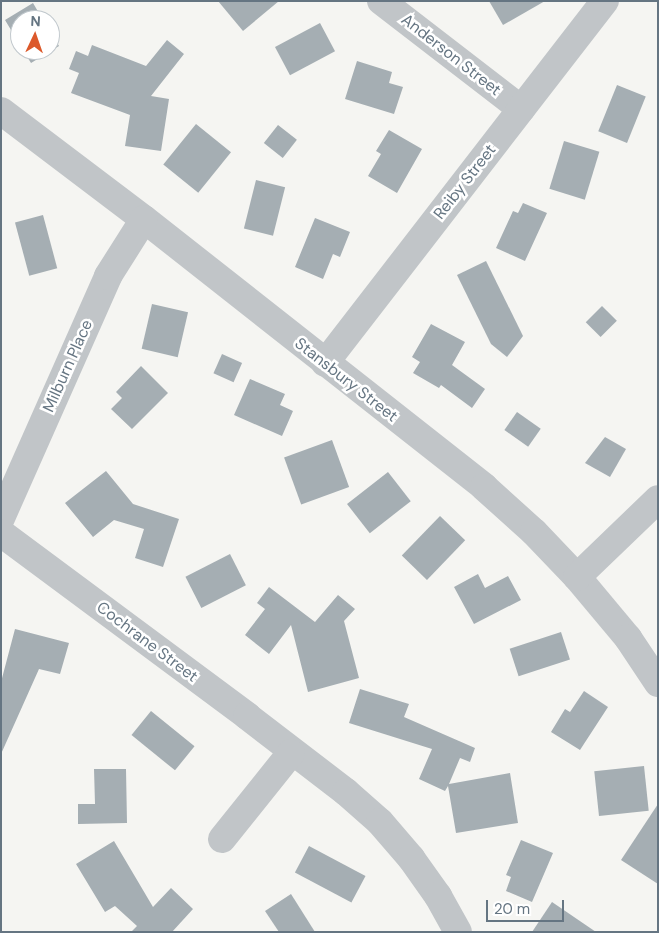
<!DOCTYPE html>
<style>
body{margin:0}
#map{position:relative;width:659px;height:933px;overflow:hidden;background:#f5f5f2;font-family:"DM Sans",sans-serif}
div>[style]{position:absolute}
.building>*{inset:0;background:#a5aeb3;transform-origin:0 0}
.minor>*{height:28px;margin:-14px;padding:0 14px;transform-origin:14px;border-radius:14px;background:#c1c5c8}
span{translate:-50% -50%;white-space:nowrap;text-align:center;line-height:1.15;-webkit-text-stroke:5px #fff;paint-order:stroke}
.street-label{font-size:16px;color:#657582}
.frame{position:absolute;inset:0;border:2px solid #657582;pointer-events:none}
.north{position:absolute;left:10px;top:10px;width:50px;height:50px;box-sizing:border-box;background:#fff;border:1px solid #c1c8cd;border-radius:50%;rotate:3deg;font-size:14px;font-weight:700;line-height:20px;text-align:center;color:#657582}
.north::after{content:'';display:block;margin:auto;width:18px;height:22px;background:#dc592b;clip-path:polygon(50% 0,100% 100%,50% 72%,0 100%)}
.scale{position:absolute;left:486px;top:900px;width:78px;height:22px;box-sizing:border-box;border:2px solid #657582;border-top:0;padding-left:6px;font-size:15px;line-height:18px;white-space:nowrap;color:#657582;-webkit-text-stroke:4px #fff;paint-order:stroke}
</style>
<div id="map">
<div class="building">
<i style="clip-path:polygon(218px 1px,279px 1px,243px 31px)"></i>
<i style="clip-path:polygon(489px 1px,545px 1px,503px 25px)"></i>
<i style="clip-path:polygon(33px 3px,43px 20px,20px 20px,20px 45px,5px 20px)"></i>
<i style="left:320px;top:23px;width:32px;height:51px;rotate:62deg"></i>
<i style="clip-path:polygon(50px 31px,59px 46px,31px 63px,23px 50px,50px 50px)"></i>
<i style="clip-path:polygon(167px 40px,184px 54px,151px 96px,169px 99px,161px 151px,125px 146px,130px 115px,71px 93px,79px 73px,69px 69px,76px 51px,88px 56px,92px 45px,146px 66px)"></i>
<i style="clip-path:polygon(357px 61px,392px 72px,389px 83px,403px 87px,394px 114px,345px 99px)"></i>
<i style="left:617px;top:85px;width:31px;height:50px;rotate:22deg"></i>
<i style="left:196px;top:124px;width:45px;height:52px;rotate:39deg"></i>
<i style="left:278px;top:125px;width:24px;height:23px;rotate:38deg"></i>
<i style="clip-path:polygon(389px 130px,422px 149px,397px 193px,368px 176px,381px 154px,376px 151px)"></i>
<i style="left:564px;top:141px;width:37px;height:50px;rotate:17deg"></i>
<i style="left:256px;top:180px;width:30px;height:50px;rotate:14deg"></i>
<i style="clip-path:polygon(523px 203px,547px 213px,525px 261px,496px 248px,513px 211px,518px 213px)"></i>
<i style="left:43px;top:215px;width:55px;height:29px;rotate:75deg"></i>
<i style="clip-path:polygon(315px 218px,350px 232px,340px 257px,333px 254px,323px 279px,295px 267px)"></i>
<i style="clip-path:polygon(486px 261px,523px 336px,507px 357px,491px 344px,457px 275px)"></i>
<i style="left:152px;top:304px;width:37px;height:46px;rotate:13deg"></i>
<i style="left:602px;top:306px;width:21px;height:23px;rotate:45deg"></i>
<i style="clip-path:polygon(431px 324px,465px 342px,452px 365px,485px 389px,472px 408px,441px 385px,439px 388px,413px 373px,420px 362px,412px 357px)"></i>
<i style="left:222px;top:354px;width:22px;height:21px;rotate:24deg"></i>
<i style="clip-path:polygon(141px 366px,168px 393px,132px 429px,111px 409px,122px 398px,116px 392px)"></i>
<i style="clip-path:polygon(250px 379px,285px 394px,280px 405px,293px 411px,282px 436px,234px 415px)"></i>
<i style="left:517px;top:412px;width:29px;height:22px;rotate:35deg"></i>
<i style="clip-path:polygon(605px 437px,626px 449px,610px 477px,585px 463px)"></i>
<i style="left:332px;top:440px;width:50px;height:51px;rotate:70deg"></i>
<i style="clip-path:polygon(106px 471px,133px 504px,179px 519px,163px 567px,135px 558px,144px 529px,114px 520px,93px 537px,65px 503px)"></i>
<i style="left:388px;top:472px;width:37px;height:52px;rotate:52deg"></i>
<i style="left:440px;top:516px;width:35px;height:55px;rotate:44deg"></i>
<i style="left:230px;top:554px;width:35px;height:50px;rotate:63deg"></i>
<i style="clip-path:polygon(478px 574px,485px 588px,508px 576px,521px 600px,474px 624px,454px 587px)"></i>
<i style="clip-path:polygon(269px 587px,315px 622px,338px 595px,355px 609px,344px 621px,359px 678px,308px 692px,291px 625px,269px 654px,245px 635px,265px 609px,257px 603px)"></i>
<i style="clip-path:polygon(15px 629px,69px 643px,60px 674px,39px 669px,1px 754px,1px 682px)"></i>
<i style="left:561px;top:632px;width:29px;height:54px;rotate:72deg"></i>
<i style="clip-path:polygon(360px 689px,409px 704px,404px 717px,475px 748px,470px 762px,460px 758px,449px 784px,510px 773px,518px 823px,456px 833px,448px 786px,445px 791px,419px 779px,432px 749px,349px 723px)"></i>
<i style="clip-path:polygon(584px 691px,608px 707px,580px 750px,551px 732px,565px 709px,570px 712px)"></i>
<i style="left:151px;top:711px;width:56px;height:31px;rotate:39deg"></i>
<i style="left:644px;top:766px;width:45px;height:50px;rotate:84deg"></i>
<i style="clip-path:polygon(94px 769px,126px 769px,127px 823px,78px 824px,78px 804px,95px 804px)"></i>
<i style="clip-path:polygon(658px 804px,658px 884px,621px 860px)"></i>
<i style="clip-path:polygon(521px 840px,553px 853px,532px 902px,506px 891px,511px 877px,506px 875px)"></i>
<i style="clip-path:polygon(114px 841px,153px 907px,171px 888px,193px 909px,172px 932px,131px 932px,137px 926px,115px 906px,105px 912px,76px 864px)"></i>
<i style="left:309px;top:846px;width:64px;height:30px;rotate:28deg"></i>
<i style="clip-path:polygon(291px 894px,315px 932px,279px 932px,265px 911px)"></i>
<i style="clip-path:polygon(552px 902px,596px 932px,532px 932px)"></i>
</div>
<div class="minor">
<i style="left:381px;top:1px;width:177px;rotate:37.6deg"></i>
<i style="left:1px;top:111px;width:179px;rotate:37.1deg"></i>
<i style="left:144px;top:219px;width:433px;rotate:38.2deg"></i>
<i style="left:484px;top:487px;width:67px;rotate:42deg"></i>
<i style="left:534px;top:532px;width:62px;rotate:46.3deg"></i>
<i style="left:577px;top:577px;width:80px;rotate:50.1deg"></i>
<i style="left:628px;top:638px;width:54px;rotate:56.3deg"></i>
<i style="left:325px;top:363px;width:458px;rotate:-52.3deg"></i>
<i style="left:1px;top:518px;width:265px;rotate:-66.1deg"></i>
<i style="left:108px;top:276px;width:67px;rotate:-57.7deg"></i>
<i style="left:1px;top:533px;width:307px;rotate:36.6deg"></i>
<i style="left:247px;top:716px;width:125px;rotate:37.5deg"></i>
<i style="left:346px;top:792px;width:45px;rotate:41.4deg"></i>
<i style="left:380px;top:822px;width:48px;rotate:49.3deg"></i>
<i style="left:411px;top:858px;width:47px;rotate:54.6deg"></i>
<i style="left:438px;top:896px;width:41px;rotate:60.9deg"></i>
<i style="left:577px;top:577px;width:112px;rotate:-43.9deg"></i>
<i style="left:222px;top:839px;width:110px;rotate:-51.3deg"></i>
</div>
<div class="street-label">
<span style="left:451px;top:55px;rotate:38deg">Anderson Street</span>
<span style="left:465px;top:182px;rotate:-52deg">Reiby Street</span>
<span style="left:68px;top:366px;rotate:-66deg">Milburn Place</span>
<span style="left:346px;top:380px;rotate:38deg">Stansbury Street</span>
<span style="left:147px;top:642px;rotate:37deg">Cochrane Street</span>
</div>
<div class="frame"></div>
<div class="north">N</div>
<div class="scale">20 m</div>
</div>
